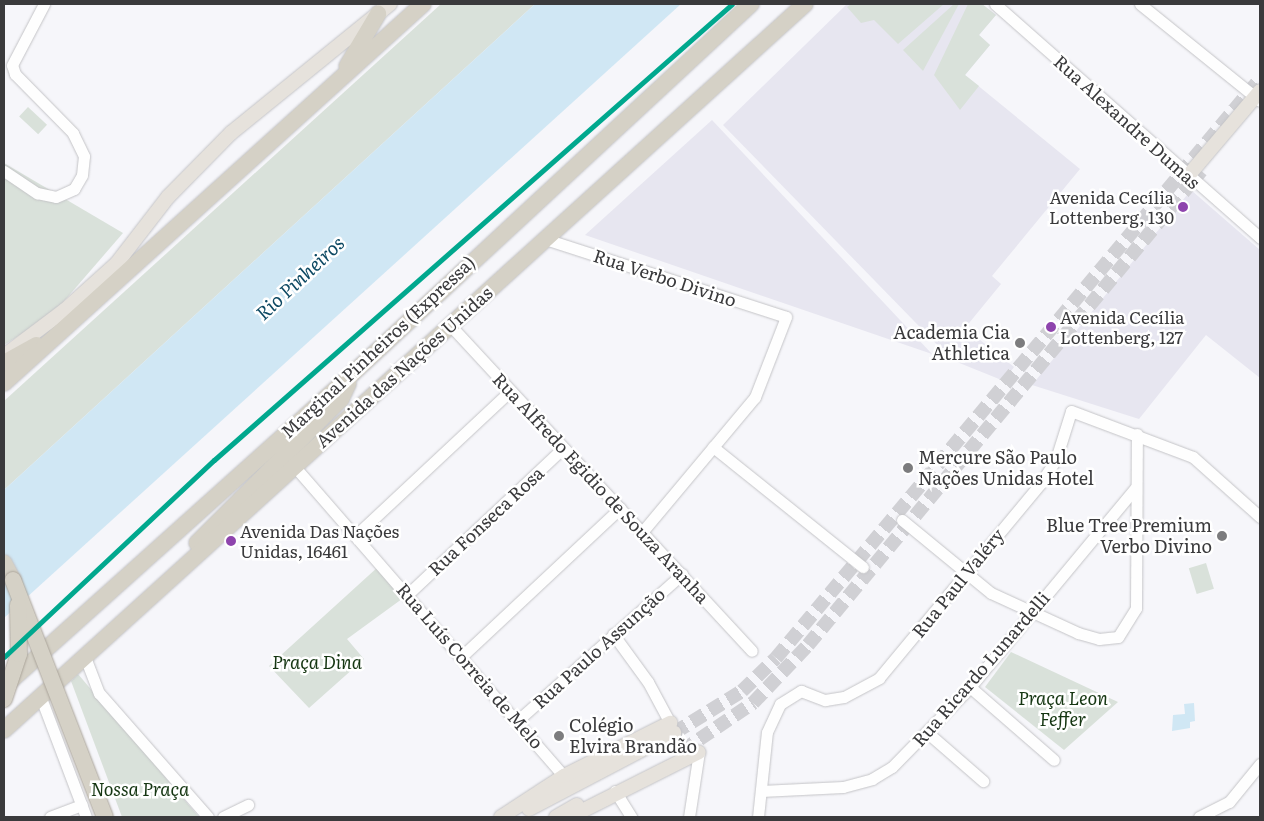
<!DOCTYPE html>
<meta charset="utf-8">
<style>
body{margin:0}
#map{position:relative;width:1264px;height:821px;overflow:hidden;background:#f6f6fa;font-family:Literata,serif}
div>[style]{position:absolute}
.built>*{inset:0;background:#e7e6f0}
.green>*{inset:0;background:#d9e1da;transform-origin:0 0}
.water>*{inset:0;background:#d0e7f4}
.major-tunnel>*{height:14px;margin-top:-7px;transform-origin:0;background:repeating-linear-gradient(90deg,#d0d0d4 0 14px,transparent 0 21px)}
.roads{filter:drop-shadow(0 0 1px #c4c4c7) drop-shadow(0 0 1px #c4c4c7)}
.minor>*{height:11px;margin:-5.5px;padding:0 5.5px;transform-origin:5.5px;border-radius:5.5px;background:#fefefe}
.major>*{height:14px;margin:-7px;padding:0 7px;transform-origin:7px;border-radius:7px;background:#e6e2dc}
.highway>*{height:16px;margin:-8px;padding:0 8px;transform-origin:8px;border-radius:8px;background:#d5d1c6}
.bridges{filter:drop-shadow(0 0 1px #aba59b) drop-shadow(0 0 1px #aba59b)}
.highway-bridge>*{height:16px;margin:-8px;padding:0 8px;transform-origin:8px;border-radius:8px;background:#d5d1c6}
.rail-1>*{height:5px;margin:-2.5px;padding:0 2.5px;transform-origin:2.5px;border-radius:2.5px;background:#00a88e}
.dots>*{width:14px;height:14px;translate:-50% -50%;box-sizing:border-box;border:2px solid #fff;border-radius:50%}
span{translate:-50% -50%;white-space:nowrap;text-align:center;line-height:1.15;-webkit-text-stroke:5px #fff;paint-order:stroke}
.bus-label{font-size:17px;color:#3a3a3c}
.right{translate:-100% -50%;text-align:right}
.left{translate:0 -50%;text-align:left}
.street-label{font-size:18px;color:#3a3a3c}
.poi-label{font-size:18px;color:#3a3a3c}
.park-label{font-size:18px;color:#153612;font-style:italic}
.water-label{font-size:19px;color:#0d4963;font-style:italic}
.frame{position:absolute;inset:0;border:5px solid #3a3a3c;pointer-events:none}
</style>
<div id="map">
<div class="built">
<i style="clip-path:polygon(847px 4px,982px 4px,996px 15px,979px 35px,990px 45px,965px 75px,1080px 169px,992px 276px,1001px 284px,965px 328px,1014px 367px,1004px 381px,952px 360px,723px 125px)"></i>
<i style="clip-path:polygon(712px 120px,932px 354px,585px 235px)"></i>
<i style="clip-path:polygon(1191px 190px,1260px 250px,1260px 378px,1206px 335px,1139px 419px,1032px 385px)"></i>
</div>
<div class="green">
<i style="clip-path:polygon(441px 4px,535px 4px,4px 490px,4px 401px)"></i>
<i style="clip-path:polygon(851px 4px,944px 4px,898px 44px,874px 20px,861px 23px,847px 7px)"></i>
<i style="clip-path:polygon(954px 4px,959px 4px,923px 71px,903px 50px)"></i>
<i style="clip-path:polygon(968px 4px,982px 4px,996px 15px,979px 35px,990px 45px,965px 75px,979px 86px,960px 110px,934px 75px)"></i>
<i style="left:28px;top:107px;width:26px;height:13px;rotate:43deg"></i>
<i style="clip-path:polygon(4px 163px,123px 233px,53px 314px,4px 345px)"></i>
<i style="left:1206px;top:563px;width:27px;height:18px;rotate:73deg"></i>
<i style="clip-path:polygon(379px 566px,406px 596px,347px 639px,364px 659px,309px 708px,269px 666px)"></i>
<i style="clip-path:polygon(1011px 652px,1118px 702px,1064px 750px,985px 687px)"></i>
<i style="clip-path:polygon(78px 674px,199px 817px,122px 817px,71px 681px)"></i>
</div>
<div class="water">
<i style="clip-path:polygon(535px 4px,681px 4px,4px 618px,4px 490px)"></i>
<i style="clip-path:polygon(1194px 703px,1195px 721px,1190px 722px,1190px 728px,1172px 731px,1173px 715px,1185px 714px,1184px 704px)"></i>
</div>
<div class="major-tunnel">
<i style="left:674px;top:733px;width:80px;rotate:-31.7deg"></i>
<i style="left:742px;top:691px;width:47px;rotate:-44.1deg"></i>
<i style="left:776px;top:658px;width:755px;rotate:-50.11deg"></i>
<i style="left:682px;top:751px;width:86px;rotate:-34.1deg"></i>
<i style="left:753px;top:703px;width:80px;rotate:-46.5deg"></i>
<i style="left:808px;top:645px;width:616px;rotate:-50.34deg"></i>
</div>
<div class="roads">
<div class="minor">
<i style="left:995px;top:4px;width:354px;rotate:41.4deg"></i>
<i style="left:1140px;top:4px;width:154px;rotate:38.9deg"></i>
<i style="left:4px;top:171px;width:40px;rotate:34deg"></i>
<i style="left:37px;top:193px;width:19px;rotate:12deg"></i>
<i style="left:56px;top:197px;width:20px;rotate:-24deg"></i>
<i style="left:74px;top:189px;width:16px;rotate:-60deg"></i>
<i style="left:82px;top:175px;width:19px;rotate:-84deg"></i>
<i style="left:84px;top:156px;width:25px;rotate:-116deg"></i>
<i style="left:73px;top:133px;width:83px;rotate:-134.5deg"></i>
<i style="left:15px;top:74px;width:9px;rotate:-108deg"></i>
<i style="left:12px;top:65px;width:69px;rotate:-62.3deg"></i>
<i style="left:545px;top:239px;width:253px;rotate:17.9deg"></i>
<i style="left:786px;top:317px;width:86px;rotate:111.2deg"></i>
<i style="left:755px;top:397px;width:176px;rotate:129.9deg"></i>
<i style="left:450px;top:325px;width:444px;rotate:47.2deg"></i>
<i style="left:713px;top:447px;width:192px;rotate:38.7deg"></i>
<i style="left:295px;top:467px;width:410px;rotate:49deg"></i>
<i style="left:902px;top:520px;width:115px;rotate:39.4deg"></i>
<i style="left:991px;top:593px;width:96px;rotate:24.7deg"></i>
<i style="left:1078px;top:633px;width:22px;rotate:16deg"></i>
<i style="left:1099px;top:639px;width:19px;rotate:-6deg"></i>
<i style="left:1118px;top:637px;width:34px;rotate:-58deg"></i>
<i style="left:1136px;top:608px;width:174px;rotate:-89.7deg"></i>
<i style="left:355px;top:536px;width:212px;rotate:-43.1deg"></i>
<i style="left:408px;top:594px;width:213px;rotate:-43.3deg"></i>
<i style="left:613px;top:634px;width:59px;rotate:53.9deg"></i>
<i style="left:648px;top:682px;width:47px;rotate:61.8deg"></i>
<i style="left:85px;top:657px;width:39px;rotate:69deg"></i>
<i style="left:99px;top:693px;width:165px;rotate:48.7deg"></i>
<i style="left:461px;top:657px;width:218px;rotate:-43.1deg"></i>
<i style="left:970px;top:687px;width:111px;rotate:41deg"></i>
<i style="left:41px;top:698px;width:127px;rotate:69.3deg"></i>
<i style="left:517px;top:721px;width:221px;rotate:-41.7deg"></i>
<i style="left:929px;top:734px;width:72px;rotate:41deg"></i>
<i style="left:615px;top:791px;width:31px;rotate:58deg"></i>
<i style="left:761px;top:791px;width:82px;rotate:-2.8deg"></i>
<i style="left:843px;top:787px;width:30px;rotate:-15deg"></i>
<i style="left:872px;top:779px;width:23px;rotate:-31deg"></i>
<i style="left:892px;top:767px;width:112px;rotate:-45.7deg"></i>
<i style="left:970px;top:687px;width:260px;rotate:-50.3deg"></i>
<i style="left:50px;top:817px;width:34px;rotate:-21deg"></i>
<i style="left:223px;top:817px;width:28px;rotate:-26deg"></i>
<i style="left:689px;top:817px;width:66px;rotate:-81.3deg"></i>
<i style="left:758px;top:817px;width:85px;rotate:-84deg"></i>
<i style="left:767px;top:732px;width:31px;rotate:-65deg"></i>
<i style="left:780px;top:704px;width:25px;rotate:-32deg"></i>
<i style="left:801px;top:691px;width:26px;rotate:21deg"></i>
<i style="left:825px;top:700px;width:19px;rotate:-9deg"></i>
<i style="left:844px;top:697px;width:40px;rotate:-28deg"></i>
<i style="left:879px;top:678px;width:252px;rotate:-50.3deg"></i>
<i style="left:1040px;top:484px;width:30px;rotate:-57deg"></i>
<i style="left:1056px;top:459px;width:50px;rotate:-72.6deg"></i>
<i style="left:1071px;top:411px;width:130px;rotate:20.7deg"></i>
<i style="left:1193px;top:457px;width:90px;rotate:41.8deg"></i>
<i style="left:1199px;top:817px;width:34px;rotate:-27deg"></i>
<i style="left:1229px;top:802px;width:49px;rotate:-50.8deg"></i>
</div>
<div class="major">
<i style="left:1188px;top:176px;width:111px;rotate:-49.7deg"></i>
<i style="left:9px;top:352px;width:70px;rotate:-36.9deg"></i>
<i style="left:65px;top:310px;width:70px;rotate:-42.1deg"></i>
<i style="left:117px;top:263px;width:83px;rotate:-52.3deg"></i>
<i style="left:168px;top:197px;width:90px;rotate:-45.5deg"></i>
<i style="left:231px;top:133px;width:205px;rotate:-39.1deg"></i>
<i style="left:529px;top:809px;width:164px;rotate:-27.7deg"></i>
<i style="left:501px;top:817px;width:75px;rotate:-33.1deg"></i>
<i style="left:564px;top:776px;width:119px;rotate:-26.6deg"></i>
<i style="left:556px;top:817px;width:24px;rotate:-30deg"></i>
<i style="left:570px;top:817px;width:144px;rotate:-26.7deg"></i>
</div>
<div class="highway">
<i style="left:347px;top:66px;width:61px;rotate:-59.2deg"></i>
<i style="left:4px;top:363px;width:37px;rotate:-29deg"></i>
<i style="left:4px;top:383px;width:565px;rotate:-42.13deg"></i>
<i style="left:197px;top:543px;width:204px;rotate:-45deg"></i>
<i style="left:341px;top:399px;width:17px;rotate:-65deg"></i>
<i style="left:4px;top:563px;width:19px;rotate:62deg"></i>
<i style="left:7px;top:684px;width:462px;rotate:-41.9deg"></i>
<i style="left:351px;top:375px;width:546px;rotate:-42.85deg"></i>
<i style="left:4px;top:730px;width:1081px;rotate:-42.19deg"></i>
</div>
</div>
<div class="bridges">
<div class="highway-bridge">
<i style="left:13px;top:580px;width:254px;rotate:68.8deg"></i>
<i style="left:4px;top:699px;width:47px;rotate:-71.6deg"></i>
<i style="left:19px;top:654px;width:49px;rotate:-91.2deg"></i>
</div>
</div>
<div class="rail-1">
<i style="left:4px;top:657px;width:288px;rotate:-43.2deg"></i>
<i style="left:214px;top:460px;width:690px;rotate:-41.36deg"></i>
</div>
<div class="dots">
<i style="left:1183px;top:207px;background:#8e44ad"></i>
<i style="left:1051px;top:327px;background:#8e44ad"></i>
<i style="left:1020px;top:343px;background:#7c7c7e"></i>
<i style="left:908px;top:468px;background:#7c7c7e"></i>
<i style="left:1222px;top:536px;background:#7c7c7e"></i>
<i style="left:231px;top:541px;background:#8e44ad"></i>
<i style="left:559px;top:736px;background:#7c7c7e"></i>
</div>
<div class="bus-label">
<span class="right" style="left:1174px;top:207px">Avenida Cecília<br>Lottenberg, 130</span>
<span class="left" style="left:1060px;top:327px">Avenida Cecília<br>Lottenberg, 127</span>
<span class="left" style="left:240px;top:541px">Avenida Das Nações<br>Unidas, 16461</span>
</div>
<div class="street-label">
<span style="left:1127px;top:122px;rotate:42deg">Rua Alexandre Dumas</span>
<span style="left:665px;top:278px;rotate:18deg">Rua Verbo Divino</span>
<span style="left:378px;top:347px;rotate:-43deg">Marginal Pinheiros (Expressa)</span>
<span style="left:404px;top:367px;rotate:-42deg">Avenida das Nações Unidas</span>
<span style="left:601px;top:488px;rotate:47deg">Rua Alfredo Egidio de Souza Aranha</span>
<span style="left:486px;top:521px;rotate:-43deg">Rua Fonseca Rosa</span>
<span style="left:958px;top:583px;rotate:-51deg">Rua Paul Valéry</span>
<span style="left:599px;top:648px;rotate:-42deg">Rua Paulo Assunção</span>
<span style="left:470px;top:666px;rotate:49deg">Rua Luís Correia de Melo</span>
<span style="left:981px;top:669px;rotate:-49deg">Rua Ricardo Lunardelli</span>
</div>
<div class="poi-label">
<span class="right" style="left:1010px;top:343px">Academia Cia<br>Athletica</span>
<span class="left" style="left:918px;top:468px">Mercure São Paulo<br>Nações Unidas Hotel</span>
<span class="right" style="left:1212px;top:536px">Blue Tree Premium<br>Verbo Divino</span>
<span class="left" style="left:569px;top:736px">Colégio<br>Elvira Brandão</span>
</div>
<div class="park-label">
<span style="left:317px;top:662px">Praça Dina</span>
<span style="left:1063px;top:709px">Praça Leon<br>Feffer</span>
<span style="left:140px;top:789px">Nossa Praça</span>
</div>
<div class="water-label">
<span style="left:300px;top:278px;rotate:-43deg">Rio Pinheiros</span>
</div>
<div class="frame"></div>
</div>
